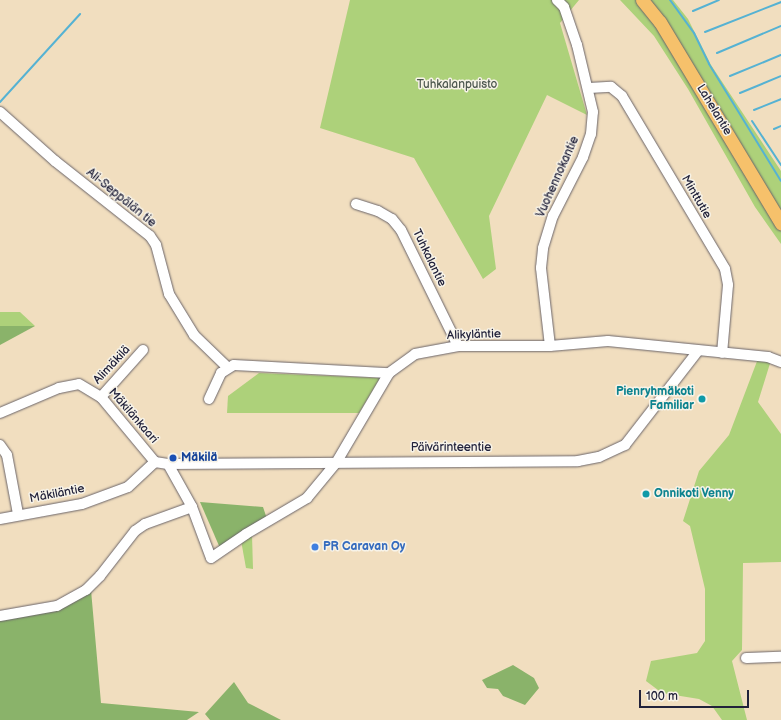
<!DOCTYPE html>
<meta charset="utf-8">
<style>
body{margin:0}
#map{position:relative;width:781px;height:720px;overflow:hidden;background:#f1debf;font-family:"Balsamiq Sans",sans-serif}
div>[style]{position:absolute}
.green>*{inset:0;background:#add17a}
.forest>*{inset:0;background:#8ab36a}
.stream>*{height:2px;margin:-1px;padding:0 1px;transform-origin:1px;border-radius:1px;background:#55b2d3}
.roads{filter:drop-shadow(0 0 1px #6a6469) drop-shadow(0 0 1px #6a6469)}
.minor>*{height:10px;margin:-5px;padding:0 5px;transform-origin:5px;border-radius:5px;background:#fff}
.major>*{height:13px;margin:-6.5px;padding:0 6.5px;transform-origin:6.5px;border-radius:6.5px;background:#f6c16b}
.dots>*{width:11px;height:11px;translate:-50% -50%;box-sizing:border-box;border:2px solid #f7f3e8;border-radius:50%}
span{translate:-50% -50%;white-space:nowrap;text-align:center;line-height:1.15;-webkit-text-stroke:3px #f7f3e8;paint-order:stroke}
.park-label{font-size:12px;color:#4c574e}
.street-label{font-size:12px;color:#22223b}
.culture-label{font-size:12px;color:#0d838f;font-weight:700}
.right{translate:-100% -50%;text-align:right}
.left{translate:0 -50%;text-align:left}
.transit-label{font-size:12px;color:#164399;font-weight:700}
.shop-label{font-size:12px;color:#366cbe;font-weight:700}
.scale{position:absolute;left:639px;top:690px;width:110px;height:18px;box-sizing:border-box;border:2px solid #22223b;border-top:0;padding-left:5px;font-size:12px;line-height:14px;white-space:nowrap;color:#22223b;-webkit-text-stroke:3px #f7f3e8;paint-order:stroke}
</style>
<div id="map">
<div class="green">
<i style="clip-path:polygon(350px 0,579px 0,560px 23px,587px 115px,547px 95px,489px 216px,496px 269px,483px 279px,414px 158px,320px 128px)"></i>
<i style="clip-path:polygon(620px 0,673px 0,688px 19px,711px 65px,781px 171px,781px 244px,755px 207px,688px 89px,654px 36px)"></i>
<i style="clip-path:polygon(0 312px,20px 312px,35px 326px,0 326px)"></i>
<i style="clip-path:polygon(759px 356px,772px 357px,758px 402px,781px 434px,781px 562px,743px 563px,742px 650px,732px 661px,747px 720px,722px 720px,712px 706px,699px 699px,662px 693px,646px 681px,651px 661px,697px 653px,705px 641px,705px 589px,690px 526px,683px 521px,699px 471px,729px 435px)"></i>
<i style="clip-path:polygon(259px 373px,380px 378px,359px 413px,227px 413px,228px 396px)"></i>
<i style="clip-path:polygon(240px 535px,252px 535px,253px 569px,246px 568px)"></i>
</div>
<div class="forest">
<i style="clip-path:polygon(0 326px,35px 326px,0 345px)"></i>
<i style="clip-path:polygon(200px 502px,263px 507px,268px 522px,220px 548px)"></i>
<i style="clip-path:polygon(91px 590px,101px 703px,199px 712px,187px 720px,0 720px,0 619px)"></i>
<i style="clip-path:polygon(513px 665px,534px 678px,539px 688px,525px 705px,503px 696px,498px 689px,487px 688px,482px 680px)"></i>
<i style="clip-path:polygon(234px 682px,248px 703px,281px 720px,210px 720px,205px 714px)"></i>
</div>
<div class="stream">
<i style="left:670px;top:0;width:41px;rotate:54deg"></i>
<i style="left:694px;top:33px;width:34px;rotate:64deg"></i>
<i style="left:709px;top:64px;width:137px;rotate:58.4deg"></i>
<i style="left:693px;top:11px;width:28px;rotate:-23deg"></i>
<i style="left:705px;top:32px;width:82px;rotate:-21.5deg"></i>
<i style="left:717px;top:53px;width:69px;rotate:-22.9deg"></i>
<i style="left:730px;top:76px;width:55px;rotate:-22.4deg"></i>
<i style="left:740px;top:93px;width:44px;rotate:-22.5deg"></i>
<i style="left:0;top:102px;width:119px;rotate:-47.7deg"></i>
<i style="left:754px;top:110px;width:29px;rotate:-22deg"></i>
<i style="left:752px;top:121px;width:53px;rotate:56.6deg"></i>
<i style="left:774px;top:129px;width:8px;rotate:-23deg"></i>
</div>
<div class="roads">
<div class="minor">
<i style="left:589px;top:88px;width:22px;rotate:-3deg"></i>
<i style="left:611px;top:87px;width:14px;rotate:39deg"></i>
<i style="left:622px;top:96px;width:201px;rotate:59.2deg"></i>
<i style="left:725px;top:269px;width:16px;rotate:79deg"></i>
<i style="left:728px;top:285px;width:68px;rotate:95deg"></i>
<i style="left:0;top:112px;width:74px;rotate:41.7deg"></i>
<i style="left:55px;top:161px;width:121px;rotate:38.3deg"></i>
<i style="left:150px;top:236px;width:11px;rotate:56deg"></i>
<i style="left:156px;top:245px;width:51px;rotate:75.1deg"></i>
<i style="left:169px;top:294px;width:48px;rotate:58.6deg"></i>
<i style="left:194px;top:335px;width:47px;rotate:44.1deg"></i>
<i style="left:356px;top:204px;width:23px;rotate:18deg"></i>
<i style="left:378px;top:211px;width:16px;rotate:30deg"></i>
<i style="left:392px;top:219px;width:14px;rotate:51deg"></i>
<i style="left:401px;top:230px;width:129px;rotate:63.8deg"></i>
<i style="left:550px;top:346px;width:79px;rotate:-96.6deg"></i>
<i style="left:541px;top:268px;width:20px;rotate:-84deg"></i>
<i style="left:543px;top:248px;width:34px;rotate:-73deg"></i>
<i style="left:553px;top:216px;width:66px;rotate:-63deg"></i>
<i style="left:583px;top:157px;width:24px;rotate:-71deg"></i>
<i style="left:591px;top:134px;width:22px;rotate:-85deg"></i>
<i style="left:593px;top:112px;width:69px;rotate:-103.4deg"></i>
<i style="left:577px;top:45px;width:40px;rotate:-108.9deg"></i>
<i style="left:564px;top:7px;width:10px;rotate:-135deg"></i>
<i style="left:101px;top:397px;width:63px;rotate:-48.2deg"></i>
<i style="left:209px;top:399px;width:29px;rotate:-65deg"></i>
<i style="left:221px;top:373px;width:15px;rotate:-32deg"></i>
<i style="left:234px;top:365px;width:155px;rotate:3deg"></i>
<i style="left:0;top:413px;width:64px;rotate:-23deg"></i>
<i style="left:59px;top:388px;width:20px;rotate:-11deg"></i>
<i style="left:79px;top:384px;width:26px;rotate:31deg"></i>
<i style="left:101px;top:397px;width:85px;rotate:50.3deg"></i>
<i style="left:0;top:445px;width:12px;rotate:55deg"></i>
<i style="left:7px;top:455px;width:60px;rotate:79.4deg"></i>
<i style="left:155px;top:462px;width:13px;rotate:9deg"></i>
<i style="left:168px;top:464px;width:410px;rotate:-0.4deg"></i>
<i style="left:578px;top:461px;width:21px;rotate:-11deg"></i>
<i style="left:599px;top:457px;width:29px;rotate:-25deg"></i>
<i style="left:625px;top:445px;width:119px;rotate:-52.2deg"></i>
<i style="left:168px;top:464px;width:49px;rotate:60.8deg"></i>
<i style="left:192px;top:507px;width:54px;rotate:69.6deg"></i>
<i style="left:211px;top:558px;width:42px;rotate:-34.4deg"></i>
<i style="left:246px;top:534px;width:71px;rotate:-30.5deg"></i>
<i style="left:307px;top:498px;width:45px;rotate:-50.4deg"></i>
<i style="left:336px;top:463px;width:104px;rotate:-59.5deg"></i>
<i style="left:389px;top:373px;width:32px;rotate:-36deg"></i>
<i style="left:415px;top:354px;width:44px;rotate:-10.5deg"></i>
<i style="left:458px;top:346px;width:92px"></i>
<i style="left:550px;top:346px;width:58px;rotate:-4.9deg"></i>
<i style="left:608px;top:341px;width:161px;rotate:5.7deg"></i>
<i style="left:768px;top:357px;width:14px;rotate:21deg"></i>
<i style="left:0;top:519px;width:83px;rotate:-10.4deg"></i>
<i style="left:82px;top:504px;width:49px;rotate:-20.3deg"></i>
<i style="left:128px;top:487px;width:37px;rotate:-43deg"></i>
<i style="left:0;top:616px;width:58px;rotate:-10deg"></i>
<i style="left:57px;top:606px;width:33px;rotate:-29deg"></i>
<i style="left:86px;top:590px;width:20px;rotate:-45deg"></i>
<i style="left:100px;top:576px;width:57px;rotate:-52.1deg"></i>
<i style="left:135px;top:531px;width:12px;rotate:-35deg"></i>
<i style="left:145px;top:524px;width:50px;rotate:-19.9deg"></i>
<i style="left:746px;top:658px;width:35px;rotate:-2deg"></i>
</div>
<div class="major">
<i style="left:642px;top:0;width:28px;rotate:51deg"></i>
<i style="left:660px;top:22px;width:235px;rotate:59deg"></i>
</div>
</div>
<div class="dots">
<i style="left:702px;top:399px;background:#0f9aa8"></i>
<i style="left:173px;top:458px;background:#1a4fb4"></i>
<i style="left:646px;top:494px;background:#0f9aa8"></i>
<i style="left:315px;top:547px;background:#3f7fe0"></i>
</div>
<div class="park-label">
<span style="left:457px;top:85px">Tuhkalanpuisto</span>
</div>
<div class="street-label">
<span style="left:714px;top:110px;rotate:59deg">Lahelantie</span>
<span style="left:558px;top:177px;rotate:-66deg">Vuohennokantie</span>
<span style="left:696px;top:197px;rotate:60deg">Minttutie</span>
<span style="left:121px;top:198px;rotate:39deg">Ali-Seppälän tie</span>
<span style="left:429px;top:258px;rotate:64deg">Tuhkalantie</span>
<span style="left:474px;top:335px;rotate:-2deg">Alikyläntie</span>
<span style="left:112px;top:365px;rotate:-47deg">Alimäkilä</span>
<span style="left:133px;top:416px;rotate:49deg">Mäkilänkaari</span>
<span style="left:451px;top:448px">Päivärinteentie</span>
<span style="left:57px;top:494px;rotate:-11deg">Mäkiläntie</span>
</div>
<div class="culture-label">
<span class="right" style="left:694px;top:399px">Pienryhmäkoti<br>Familiar</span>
<span class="left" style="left:654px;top:494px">Onnikoti Venny</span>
</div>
<div class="transit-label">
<span class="left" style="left:181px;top:458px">Mäkilä</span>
</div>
<div class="shop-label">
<span class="left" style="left:323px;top:547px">PR Caravan Oy</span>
</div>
<div class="scale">100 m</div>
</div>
